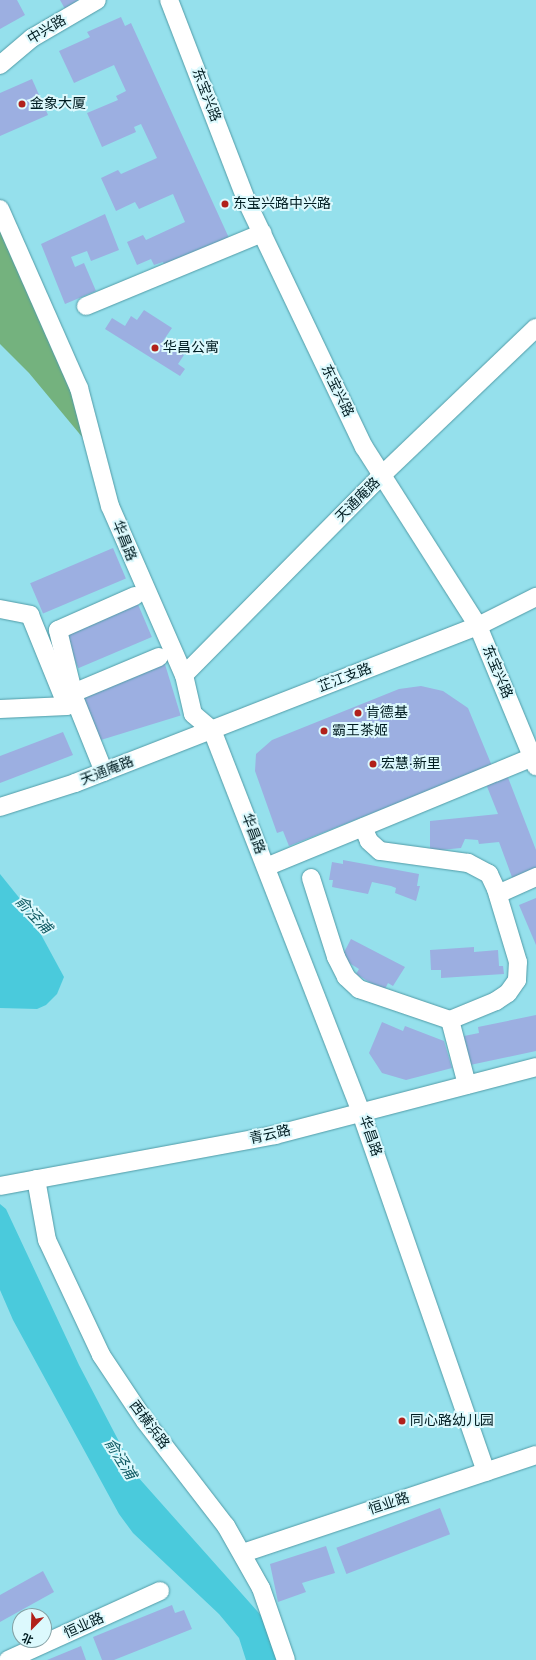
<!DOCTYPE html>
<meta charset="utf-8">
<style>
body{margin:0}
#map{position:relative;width:536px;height:1660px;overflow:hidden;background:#95e0ec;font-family:"Varela Round","Noto Sans SC",sans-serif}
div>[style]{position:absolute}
.green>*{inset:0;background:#74b27e}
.water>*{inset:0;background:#4acadc}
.building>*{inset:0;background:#9cafe1;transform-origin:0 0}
.roads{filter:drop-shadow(0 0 1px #519ba7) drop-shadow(0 0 1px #519ba7)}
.minor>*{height:18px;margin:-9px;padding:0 9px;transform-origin:9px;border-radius:9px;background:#fff}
.dots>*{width:11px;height:11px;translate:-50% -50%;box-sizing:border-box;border:2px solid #dcf9fd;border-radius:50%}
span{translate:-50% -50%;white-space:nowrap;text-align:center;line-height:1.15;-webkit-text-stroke:4px #dcf9fd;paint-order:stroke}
.street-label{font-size:14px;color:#001c21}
.poi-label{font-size:14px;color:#001c21}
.left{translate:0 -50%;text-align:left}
.water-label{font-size:15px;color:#105a63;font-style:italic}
.north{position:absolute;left:12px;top:1608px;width:40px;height:40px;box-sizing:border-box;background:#dcf9fd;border:1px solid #84a1a5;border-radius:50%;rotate:203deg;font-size:11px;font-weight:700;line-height:16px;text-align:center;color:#001c21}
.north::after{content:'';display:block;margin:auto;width:14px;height:18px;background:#b1211b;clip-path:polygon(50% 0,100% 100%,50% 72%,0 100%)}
</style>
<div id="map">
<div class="green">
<i style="clip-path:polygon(0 229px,71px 391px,83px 438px,29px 373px,0 344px)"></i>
</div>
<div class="water">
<i style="clip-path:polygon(0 874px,25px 905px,64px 977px,57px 994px,46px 1005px,37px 1009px,0 1008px)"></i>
<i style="clip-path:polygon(0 1204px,6px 1209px,79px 1365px,137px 1476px,266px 1621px,278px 1660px,246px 1660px,239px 1638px,219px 1614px,133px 1533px,119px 1514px,13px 1320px,0 1290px)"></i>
</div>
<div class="building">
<i style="clip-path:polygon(0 0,17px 0,25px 15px,0 29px)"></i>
<i style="clip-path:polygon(60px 0,78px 0,65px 9px)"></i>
<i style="clip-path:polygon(121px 17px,125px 26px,131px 23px,229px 238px,167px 270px,163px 262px,154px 265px,151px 259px,137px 265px,127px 242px,143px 235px,146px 240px,185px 222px,173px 194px,139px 209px,135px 202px,116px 211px,101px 178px,118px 170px,121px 174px,157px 158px,141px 124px,134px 127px,136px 132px,102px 147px,87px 113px,118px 100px,116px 96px,126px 91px,114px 65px,74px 83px,59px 51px,90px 37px,87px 32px)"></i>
<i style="clip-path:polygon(32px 79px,48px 115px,0 136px,0 93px)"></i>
<i style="clip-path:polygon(105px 214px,119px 250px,91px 261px,87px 251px,71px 257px,75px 267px,84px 263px,96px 291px,65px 304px,41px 244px)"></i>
<i style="clip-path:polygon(144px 310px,172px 328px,163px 341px,184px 355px,178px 364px,185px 369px,180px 376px,105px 329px,112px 318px,125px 326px,131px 316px,137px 320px)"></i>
<i style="left:113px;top:548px;width:33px;height:90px;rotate:67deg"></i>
<i style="left:137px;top:602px;width:38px;height:80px;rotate:67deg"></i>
<i style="left:164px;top:661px;width:57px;height:92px;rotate:73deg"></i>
<i style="clip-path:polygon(421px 686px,443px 691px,468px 708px,492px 766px,289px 846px,283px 831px,277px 833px,255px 771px,256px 754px,272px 740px,399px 689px)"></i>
<i style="clip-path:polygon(63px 732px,73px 755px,0 783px,0 756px)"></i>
<i style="clip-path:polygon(507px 775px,536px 850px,536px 871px,513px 880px,499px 842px,479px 844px,478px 840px,465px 839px,461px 848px,430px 851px,430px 821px,498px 814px,486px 784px)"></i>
<i style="clip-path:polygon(343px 860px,419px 874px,417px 886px,420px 886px,416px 901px,395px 893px,396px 888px,391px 886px,372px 882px,368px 894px,332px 887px,333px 880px,329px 880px,332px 862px,343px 864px)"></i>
<i style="clip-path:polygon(536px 898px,536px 945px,519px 905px)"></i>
<i style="clip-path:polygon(351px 939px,405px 967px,393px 986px,388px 983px,384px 991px,356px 974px,359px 969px,341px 958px)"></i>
<i style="clip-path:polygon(474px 947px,474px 952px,498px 950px,499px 966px,503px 966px,504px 974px,441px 978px,441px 970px,431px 970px,430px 950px)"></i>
<i style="clip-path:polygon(536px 1015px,536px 1051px,470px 1065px,464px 1036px,479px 1033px,478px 1027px)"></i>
<i style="clip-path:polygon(382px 1022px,403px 1031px,405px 1026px,444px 1041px,452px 1068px,406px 1080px,382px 1073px,369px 1053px)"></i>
<i style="left:440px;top:1508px;width:28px;height:111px;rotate:69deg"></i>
<i style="clip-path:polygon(326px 1546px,335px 1573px,302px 1583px,306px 1592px,278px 1602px,270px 1564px)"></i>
<i style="clip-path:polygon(43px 1571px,54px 1592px,0 1622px,0 1595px)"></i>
<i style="clip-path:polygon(172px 1605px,175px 1613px,184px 1610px,192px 1629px,114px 1660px,102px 1660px,93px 1637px)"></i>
<i style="clip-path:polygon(81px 1646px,86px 1660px,47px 1660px)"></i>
</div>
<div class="roads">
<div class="minor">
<i style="left:169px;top:0;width:214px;rotate:68.9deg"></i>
<i style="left:246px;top:200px;width:274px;rotate:64.5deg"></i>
<i style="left:364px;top:447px;width:212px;rotate:57.5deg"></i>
<i style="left:478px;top:626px;width:152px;rotate:67.5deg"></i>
<i style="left:0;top:65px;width:42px;rotate:-40.2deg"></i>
<i style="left:32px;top:38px;width:75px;rotate:-30.3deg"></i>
<i style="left:0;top:209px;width:196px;rotate:66.2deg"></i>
<i style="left:79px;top:388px;width:122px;rotate:75.3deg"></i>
<i style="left:110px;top:506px;width:184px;rotate:66.4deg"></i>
<i style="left:184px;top:675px;width:40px;rotate:77deg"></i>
<i style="left:193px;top:714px;width:25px;rotate:40deg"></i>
<i style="left:212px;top:730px;width:411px;rotate:68.7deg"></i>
<i style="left:361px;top:1113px;width:380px;rotate:70.8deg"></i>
<i style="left:86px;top:306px;width:191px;rotate:-22.5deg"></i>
<i style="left:0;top:609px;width:31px;rotate:11deg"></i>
<i style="left:30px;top:615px;width:98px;rotate:67.9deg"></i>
<i style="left:67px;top:706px;width:67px;rotate:177.4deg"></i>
<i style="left:184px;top:675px;width:281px;rotate:-45.3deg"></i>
<i style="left:382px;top:475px;width:213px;rotate:-43.7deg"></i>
<i style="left:73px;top:693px;width:93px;rotate:-22.7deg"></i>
<i style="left:104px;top:772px;width:78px;rotate:-111.9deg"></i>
<i style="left:75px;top:700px;width:72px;rotate:-103.7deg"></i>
<i style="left:58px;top:630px;width:84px;rotate:-23.8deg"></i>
<i style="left:0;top:807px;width:79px;rotate:-17.7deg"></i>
<i style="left:75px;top:783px;width:433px;rotate:-21.3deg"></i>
<i style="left:478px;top:626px;width:65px;rotate:-26.6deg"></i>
<i style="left:266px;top:867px;width:289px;rotate:-22.4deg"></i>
<i style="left:311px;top:878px;width:83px;rotate:72.4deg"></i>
<i style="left:336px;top:957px;width:22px;rotate:63deg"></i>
<i style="left:346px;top:977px;width:18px;rotate:43deg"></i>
<i style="left:359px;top:989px;width:96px;rotate:18.8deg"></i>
<i style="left:450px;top:1020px;width:50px;rotate:-22.4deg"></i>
<i style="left:496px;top:1001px;width:14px;rotate:-34deg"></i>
<i style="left:508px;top:993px;width:16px;rotate:-55deg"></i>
<i style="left:517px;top:980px;width:18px;rotate:-87deg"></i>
<i style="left:518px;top:962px;width:76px;rotate:-106.8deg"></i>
<i style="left:496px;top:889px;width:17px;rotate:-115deg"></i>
<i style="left:489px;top:874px;width:24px;rotate:-152deg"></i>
<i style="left:468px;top:863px;width:89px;rotate:-172.2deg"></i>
<i style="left:380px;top:851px;width:15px;rotate:-138deg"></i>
<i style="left:369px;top:841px;width:15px;rotate:-113deg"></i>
<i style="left:498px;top:894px;width:42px;rotate:-24.1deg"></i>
<i style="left:450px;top:1020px;width:67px;rotate:75.3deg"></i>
<i style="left:36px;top:1179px;width:62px;rotate:79.8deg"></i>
<i style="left:47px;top:1240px;width:127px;rotate:64.8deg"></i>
<i style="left:101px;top:1355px;width:79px;rotate:56.3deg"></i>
<i style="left:145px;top:1421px;width:133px;rotate:52.4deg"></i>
<i style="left:226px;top:1526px;width:71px;rotate:60.6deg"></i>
<i style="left:261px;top:1588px;width:76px;rotate:70.9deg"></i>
<i style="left:0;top:1186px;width:280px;rotate:-10.5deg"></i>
<i style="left:275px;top:1135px;width:270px;rotate:-14.6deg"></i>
<i style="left:243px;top:1553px;width:309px;rotate:-18.5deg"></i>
<i style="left:8px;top:1660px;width:167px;rotate:-24.4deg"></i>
</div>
</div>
<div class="dots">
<i style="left:22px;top:104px;background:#b1211b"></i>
<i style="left:225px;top:204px;background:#b1211b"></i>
<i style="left:155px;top:348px;background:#b1211b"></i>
<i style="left:358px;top:713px;background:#b1211b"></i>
<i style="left:324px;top:731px;background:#b1211b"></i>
<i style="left:373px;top:764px;background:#b1211b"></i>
<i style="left:402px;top:1421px;background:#b1211b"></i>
</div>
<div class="street-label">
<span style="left:47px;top:30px;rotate:-31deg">中兴路</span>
<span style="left:206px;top:95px;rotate:69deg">东宝兴路</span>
<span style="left:337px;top:391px;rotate:64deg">东宝兴路</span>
<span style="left:358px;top:500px;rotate:-45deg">天通庵路</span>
<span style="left:124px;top:541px;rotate:68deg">华昌路</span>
<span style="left:497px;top:672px;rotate:67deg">东宝兴路</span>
<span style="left:345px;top:678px;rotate:-21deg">芷江支路</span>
<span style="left:107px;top:771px;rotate:-21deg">天通庵路</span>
<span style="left:253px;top:834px;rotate:69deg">华昌路</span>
<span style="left:270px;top:1135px;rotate:-13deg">青云路</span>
<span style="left:370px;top:1136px;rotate:71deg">华昌路</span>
<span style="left:149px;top:1425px;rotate:53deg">西横浜路</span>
<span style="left:389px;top:1504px;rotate:-18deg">恒业路</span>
<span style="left:84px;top:1626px;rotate:-24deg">恒业路</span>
</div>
<div class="poi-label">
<span class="left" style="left:30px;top:104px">金象大厦</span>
<span class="left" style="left:233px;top:204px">东宝兴路中兴路</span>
<span class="left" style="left:163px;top:348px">华昌公寓</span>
<span class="left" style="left:366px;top:713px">肯德基</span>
<span class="left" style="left:332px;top:731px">霸王茶姬</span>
<span class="left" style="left:381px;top:764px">宏慧·新里</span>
<span class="left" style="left:410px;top:1421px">同心路幼儿园</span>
</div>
<div class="water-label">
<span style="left:33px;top:915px;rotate:46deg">俞泾浦</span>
<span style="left:120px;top:1459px;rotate:58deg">俞泾浦</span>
</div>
<div class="north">北</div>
</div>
